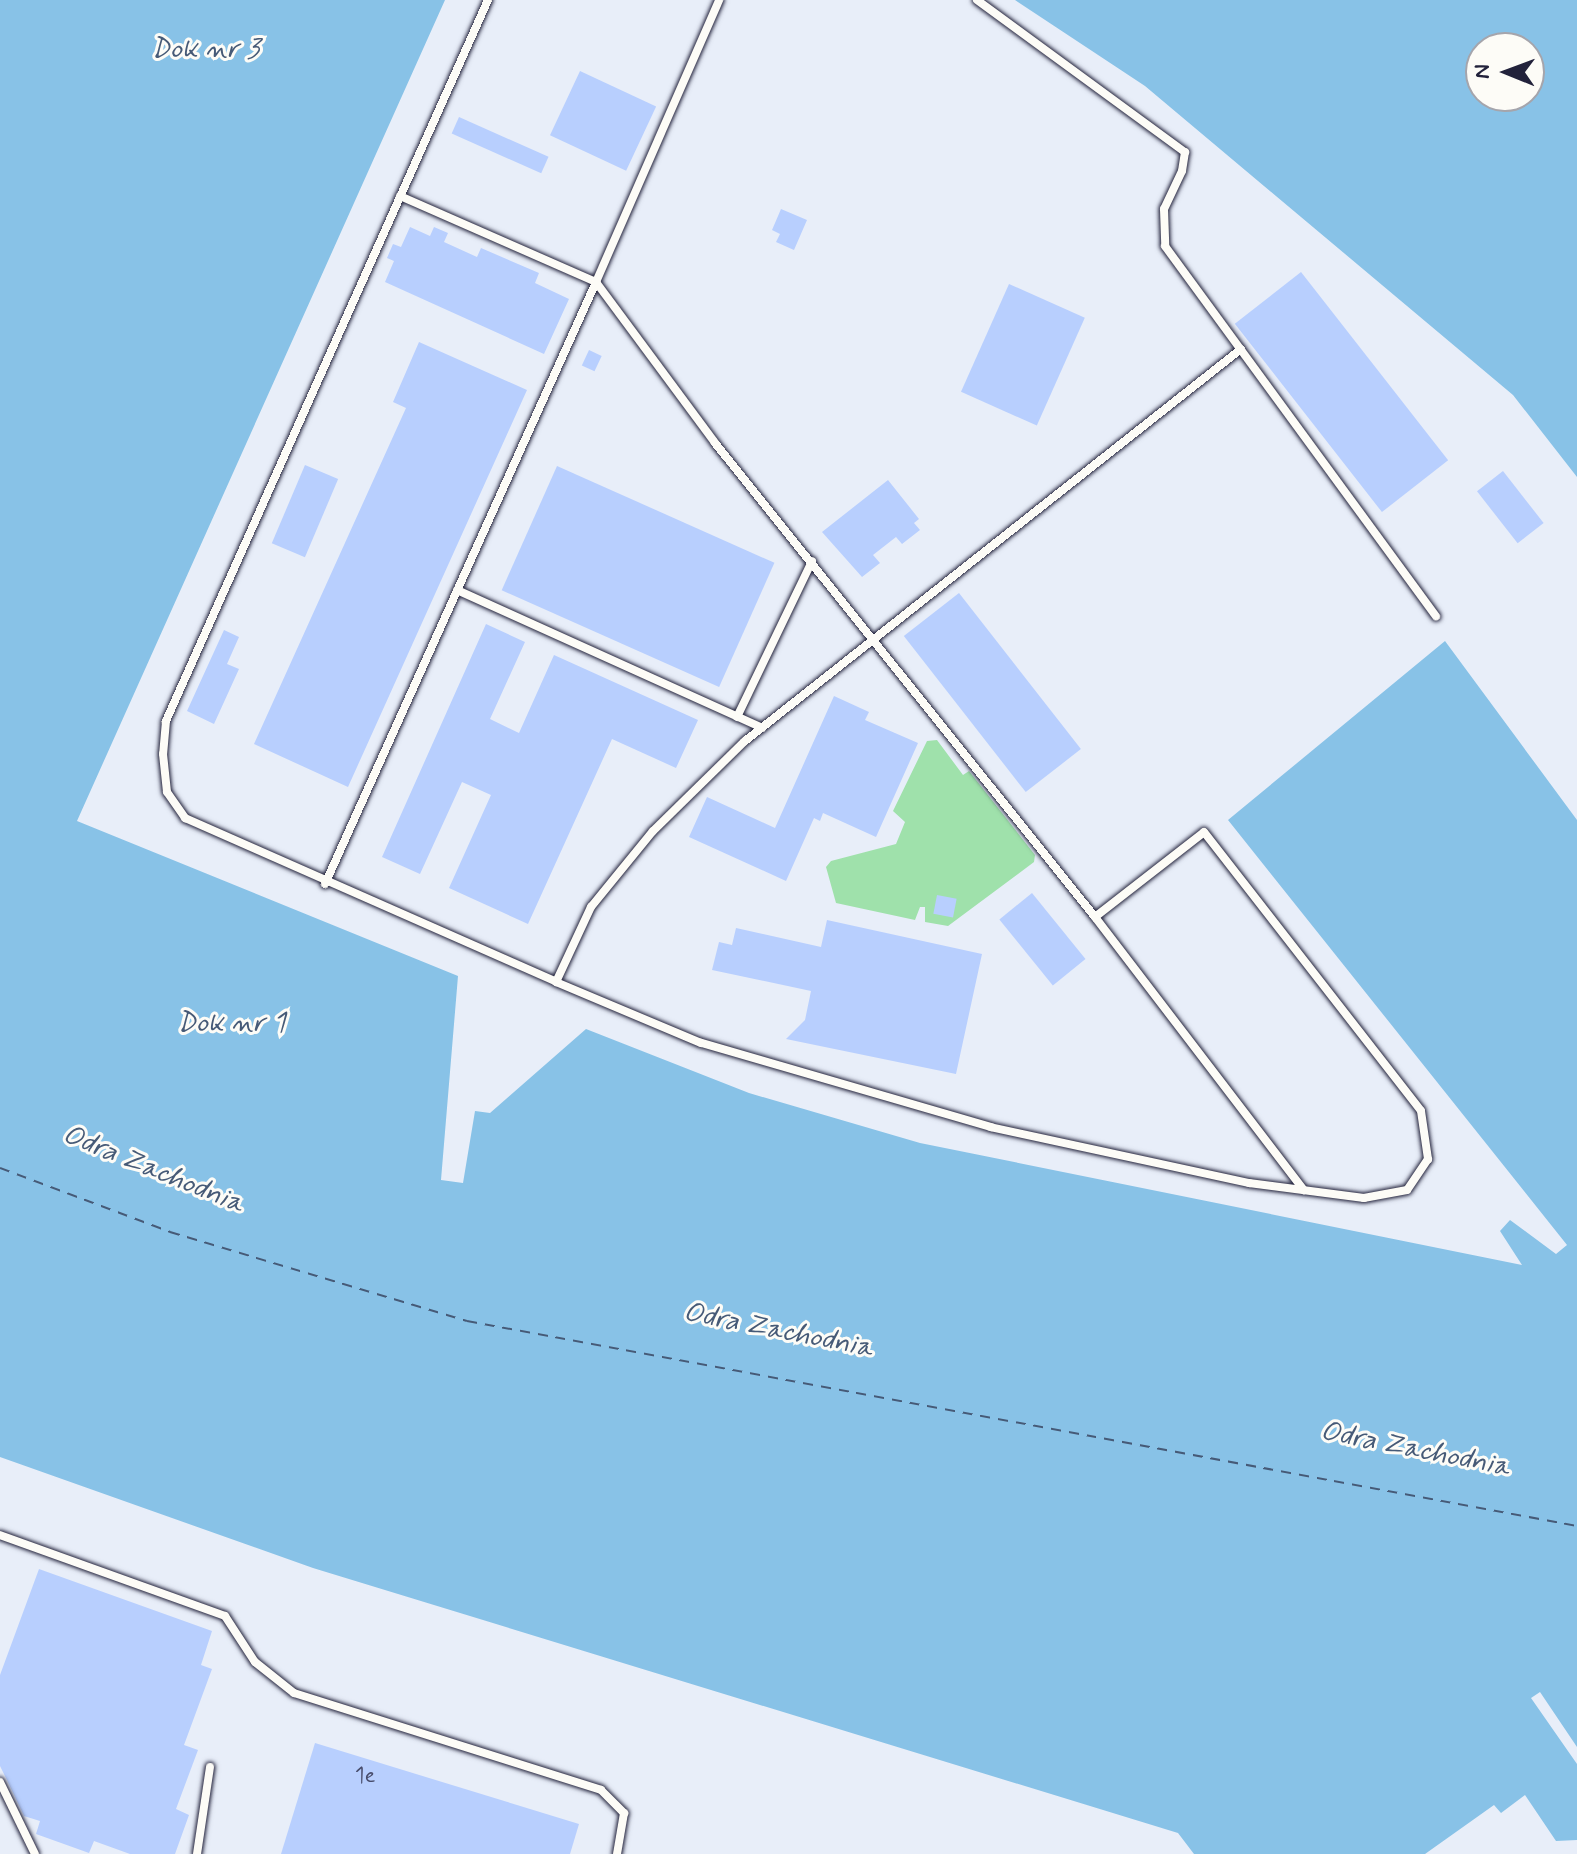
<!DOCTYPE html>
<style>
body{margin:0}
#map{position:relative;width:1577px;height:1854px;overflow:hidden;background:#e8eef9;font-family:Mynerve,sans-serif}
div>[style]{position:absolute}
.green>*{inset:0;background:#9fe1ab}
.water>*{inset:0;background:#88c2e7}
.ferry>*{height:2px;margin-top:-1px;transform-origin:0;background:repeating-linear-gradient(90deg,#465a77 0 10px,transparent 0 18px)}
.building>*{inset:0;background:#b8cffe;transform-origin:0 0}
.roads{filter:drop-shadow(0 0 2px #22223b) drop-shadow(0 0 2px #22223b)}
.service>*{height:8px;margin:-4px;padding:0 4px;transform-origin:4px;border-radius:4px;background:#fdfcf7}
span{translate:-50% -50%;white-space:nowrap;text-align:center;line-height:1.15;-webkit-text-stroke:6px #fdfcf7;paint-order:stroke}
.number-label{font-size:22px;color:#484d6c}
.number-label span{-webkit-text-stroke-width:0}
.water-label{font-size:28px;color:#465a77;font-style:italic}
.north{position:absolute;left:1465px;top:32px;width:80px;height:80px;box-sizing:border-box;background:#fdfcf7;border:2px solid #a5a5ac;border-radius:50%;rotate:271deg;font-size:22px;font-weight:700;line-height:32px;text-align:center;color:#22223b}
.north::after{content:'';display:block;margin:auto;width:28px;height:36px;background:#22223b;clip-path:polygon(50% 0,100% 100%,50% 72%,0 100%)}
</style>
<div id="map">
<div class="green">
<i style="clip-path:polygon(937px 740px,963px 775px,969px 771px,1035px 855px,1034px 862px,948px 926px,925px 922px,925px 907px,920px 907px,915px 920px,836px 903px,826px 867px,831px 861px,896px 844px,905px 822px,893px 811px,927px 741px)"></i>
</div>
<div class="water">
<i style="clip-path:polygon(0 0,445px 0,77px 821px,458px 976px,441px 1180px,463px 1183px,475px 1111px,490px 1113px,586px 1029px,749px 1093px,920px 1143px,1522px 1265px,1500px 1231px,1510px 1220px,1556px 1254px,1567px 1245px,1228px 820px,1445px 641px,1577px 820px,1577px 1747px,1540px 1692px,1531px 1698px,1577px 1764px,1577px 1840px,1556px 1841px,1525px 1795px,1501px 1813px,1494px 1805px,1425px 1854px,1194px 1854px,1178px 1833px,313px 1568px,0 1457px)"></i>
<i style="clip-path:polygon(evenodd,1015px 0,1577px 0,1577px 477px,1513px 395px,1145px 86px,1015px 0,1481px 48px,1529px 48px,1529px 96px,1481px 96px,1481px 48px)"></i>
</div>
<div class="ferry">
<i style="left:0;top:1168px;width:182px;rotate:20.6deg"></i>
<i style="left:170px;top:1232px;width:310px;rotate:16.7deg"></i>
<i style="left:467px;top:1321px;width:1129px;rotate:10.46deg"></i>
</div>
<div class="building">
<i style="left:580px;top:71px;width:84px;height:71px;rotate:25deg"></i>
<i style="left:459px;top:117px;width:98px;height:18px;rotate:24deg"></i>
<i style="clip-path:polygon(781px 209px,807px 220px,794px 250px,776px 242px,780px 234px,772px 230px)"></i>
<i style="clip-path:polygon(410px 227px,430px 236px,434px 227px,448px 233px,444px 242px,477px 257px,481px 248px,539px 273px,535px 283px,569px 299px,544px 354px,385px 282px,394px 261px,387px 258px,393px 244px,401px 247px)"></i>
<i style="left:1301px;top:272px;width:239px;height:84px;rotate:52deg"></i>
<i style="left:1009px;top:284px;width:83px;height:118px;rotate:24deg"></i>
<i style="clip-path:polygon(419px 342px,527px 390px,348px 787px,254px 744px,406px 408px,393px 402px)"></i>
<i style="left:589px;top:350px;width:14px;height:17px;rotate:25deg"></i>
<i style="left:305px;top:465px;width:36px;height:85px;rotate:23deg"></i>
<i style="left:557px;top:466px;width:238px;height:136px;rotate:24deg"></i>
<i style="left:1503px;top:471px;width:66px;height:33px;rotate:52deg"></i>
<i style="clip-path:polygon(888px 480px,919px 519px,914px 523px,920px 530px,902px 544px,896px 537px,873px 555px,880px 563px,862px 577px,822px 532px)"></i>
<i style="left:959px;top:593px;width:198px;height:70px;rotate:52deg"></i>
<i style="clip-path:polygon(486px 624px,525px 642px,490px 719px,519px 733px,554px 655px,698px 720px,676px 768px,612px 739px,528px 924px,449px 888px,491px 795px,462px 782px,420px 874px,382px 857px)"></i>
<i style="clip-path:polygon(224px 630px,239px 637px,227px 664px,239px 669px,214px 724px,187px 711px)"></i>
<i style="clip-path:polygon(834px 696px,869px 712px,865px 720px,918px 743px,876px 837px,823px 813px,820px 821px,814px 818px,786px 881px,689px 837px,707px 797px,775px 828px)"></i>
<i style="left:1032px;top:893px;width:85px;height:42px;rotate:51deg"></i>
<i style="left:937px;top:895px;width:20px;height:19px;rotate:11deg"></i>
<i style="clip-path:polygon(827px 920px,982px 954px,956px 1074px,786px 1039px,805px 1020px,811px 991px,712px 970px,719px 942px,732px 945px,736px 928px,821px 947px)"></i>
<i style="clip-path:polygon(39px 1569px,212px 1631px,201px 1665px,212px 1669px,184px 1745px,198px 1750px,176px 1809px,189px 1815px,175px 1854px,130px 1854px,94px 1841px,89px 1853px,36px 1834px,40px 1821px,24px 1816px,6px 1778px,0 1766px,0 1675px)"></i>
<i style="clip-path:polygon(315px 1743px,579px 1824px,570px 1854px,281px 1854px)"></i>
</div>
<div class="roads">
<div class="service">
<i style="left:488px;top:0;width:790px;rotate:114.07deg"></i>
<i style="left:166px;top:721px;width:33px;rotate:95deg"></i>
<i style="left:163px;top:754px;width:38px;rotate:84deg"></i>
<i style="left:167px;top:792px;width:32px;rotate:55deg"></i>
<i style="left:185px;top:818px;width:406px;rotate:23.8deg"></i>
<i style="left:977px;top:0;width:258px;rotate:36.2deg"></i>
<i style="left:1185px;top:152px;width:19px;rotate:99deg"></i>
<i style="left:1182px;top:171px;width:42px;rotate:115.3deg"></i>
<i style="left:1164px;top:209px;width:37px;rotate:88deg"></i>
<i style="left:1165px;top:246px;width:459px;rotate:53.8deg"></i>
<i style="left:400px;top:196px;width:214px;rotate:23.7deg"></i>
<i style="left:596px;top:282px;width:308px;rotate:-66.4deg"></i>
<i style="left:457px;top:590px;width:335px;rotate:24.3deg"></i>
<i style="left:737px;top:717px;width:173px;rotate:-64.3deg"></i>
<i style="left:325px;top:884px;width:660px;rotate:-65.76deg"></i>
<i style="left:596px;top:282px;width:200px;rotate:53.5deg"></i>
<i style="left:715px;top:443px;width:608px;rotate:51.28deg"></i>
<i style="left:1095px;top:917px;width:344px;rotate:52.6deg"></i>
<i style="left:1095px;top:917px;width:138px;rotate:-37.9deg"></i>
<i style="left:1204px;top:832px;width:353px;rotate:52.1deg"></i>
<i style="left:1421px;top:1111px;width:49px;rotate:81.7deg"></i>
<i style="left:1428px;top:1159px;width:37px;rotate:124deg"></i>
<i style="left:1407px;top:1190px;width:44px;rotate:169.5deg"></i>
<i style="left:1364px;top:1198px;width:116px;rotate:-172.6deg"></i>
<i style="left:1249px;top:1183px;width:264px;rotate:-167.8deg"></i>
<i style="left:991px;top:1127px;width:302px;rotate:-163.8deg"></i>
<i style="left:701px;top:1043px;width:157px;rotate:-157.2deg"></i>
<i style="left:556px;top:982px;width:83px;rotate:-65deg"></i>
<i style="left:591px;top:907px;width:98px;rotate:-50.8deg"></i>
<i style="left:653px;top:831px;width:129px;rotate:-44.4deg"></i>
<i style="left:745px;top:741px;width:632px;rotate:-38.32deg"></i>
<i style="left:0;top:1535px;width:239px;rotate:19.8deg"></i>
<i style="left:225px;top:1616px;width:55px;rotate:56.9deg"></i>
<i style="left:255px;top:1662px;width:50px;rotate:38.5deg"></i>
<i style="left:294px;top:1693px;width:322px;rotate:17.5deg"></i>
<i style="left:601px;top:1790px;width:33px;rotate:45deg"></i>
<i style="left:624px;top:1813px;width:42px;rotate:99.7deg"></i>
<i style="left:0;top:1782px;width:80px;rotate:64.1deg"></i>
<i style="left:197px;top:1854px;width:88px;rotate:-81.5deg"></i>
</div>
</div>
<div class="number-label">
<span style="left:365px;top:1777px">1e</span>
</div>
<div class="water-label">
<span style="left:205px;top:50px">Dok nr 3</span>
<span style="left:231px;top:1024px">Dok nr 1</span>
<span style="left:153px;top:1170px;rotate:22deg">Odra Zachodnia</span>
<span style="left:778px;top:1331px;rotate:11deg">Odra Zachodnia</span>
<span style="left:1415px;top:1450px;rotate:11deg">Odra Zachodnia</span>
</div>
<div class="north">N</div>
</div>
